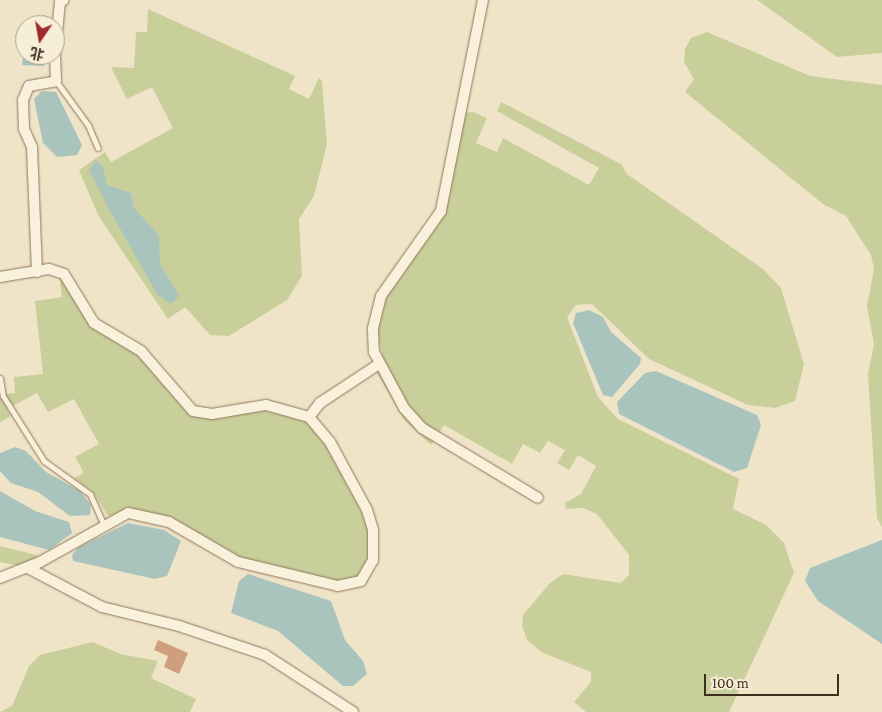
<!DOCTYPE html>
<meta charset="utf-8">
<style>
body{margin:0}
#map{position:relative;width:882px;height:712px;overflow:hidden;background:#f0e4c8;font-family:"Crimson Pro","Noto Sans SC",serif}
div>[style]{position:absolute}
.green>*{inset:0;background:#c9cf9b}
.water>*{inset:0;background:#a9c4bc}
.building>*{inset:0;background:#cf9f7d}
.roads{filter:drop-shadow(0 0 1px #8d765c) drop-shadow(0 0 1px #8d765c)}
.lane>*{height:5px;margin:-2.5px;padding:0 2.5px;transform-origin:2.5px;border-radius:2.5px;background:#faf1dc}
.street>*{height:10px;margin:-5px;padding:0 5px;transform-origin:5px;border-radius:5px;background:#faf1dc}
span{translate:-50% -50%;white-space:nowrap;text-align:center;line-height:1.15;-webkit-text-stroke:4px #f7eed8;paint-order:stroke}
.north{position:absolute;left:15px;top:15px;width:50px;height:50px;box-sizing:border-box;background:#f7eed8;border:1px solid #ada18e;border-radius:50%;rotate:192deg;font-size:14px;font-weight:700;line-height:20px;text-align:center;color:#3d2e20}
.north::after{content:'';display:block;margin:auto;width:18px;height:22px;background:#9e2a2b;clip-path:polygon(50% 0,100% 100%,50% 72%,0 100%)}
.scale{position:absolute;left:704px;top:674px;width:135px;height:22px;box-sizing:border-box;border:2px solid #3d2e20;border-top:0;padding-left:6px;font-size:15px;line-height:18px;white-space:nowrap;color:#3d2e20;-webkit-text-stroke:4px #f7eed8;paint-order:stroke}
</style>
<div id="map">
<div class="green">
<i style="clip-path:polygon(757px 0,882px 0,882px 53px,837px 57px)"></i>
<i style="clip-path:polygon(148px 9px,295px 76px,289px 89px,309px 99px,319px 78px,322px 81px,327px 144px,314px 196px,299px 219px,302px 276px,287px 300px,229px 336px,210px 335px,185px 307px,168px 319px,98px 215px,79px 170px,105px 152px,111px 162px,173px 128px,152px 87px,127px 99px,111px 67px,134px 68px,136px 32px,147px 32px)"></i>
<i style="clip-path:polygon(707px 32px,810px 76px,882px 85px,882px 527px,877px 518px,868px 374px,874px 344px,867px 306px,874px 269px,871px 255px,846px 216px,823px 204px,685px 92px,694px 79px,684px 62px,685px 49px,691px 38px)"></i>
<i style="clip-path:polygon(501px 102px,621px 164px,627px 174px,763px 269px,781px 288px,804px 364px,795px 401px,775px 408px,748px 405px,649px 359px,592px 304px,576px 305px,567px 317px,598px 397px,618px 419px,739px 479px,733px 509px,766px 525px,784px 543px,794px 573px,729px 712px,586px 712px,574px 702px,591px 682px,591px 672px,543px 653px,527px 640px,522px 625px,523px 615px,550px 583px,563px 574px,621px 583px,629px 575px,629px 555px,597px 514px,583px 508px,566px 509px,565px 503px,581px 494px,596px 466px,578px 455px,569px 470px,557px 463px,565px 450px,548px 441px,540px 453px,523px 444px,512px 464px,444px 425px,431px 445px,404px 420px,377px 373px,384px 367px,377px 328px,384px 300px,445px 214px,462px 113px,473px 112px,487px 118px,476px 143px,497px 152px,503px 138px,589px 185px,599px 168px,497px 111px)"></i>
<i style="clip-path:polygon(59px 274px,80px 308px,131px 347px,191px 413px,254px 407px,307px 419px,328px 444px,369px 523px,370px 560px,364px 574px,348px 584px,248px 562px,149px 512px,108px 516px,92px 491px,74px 478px,84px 473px,75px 457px,99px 444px,74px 399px,48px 412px,37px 393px,7px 409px,11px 416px,0 422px,0 395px,15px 393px,14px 377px,43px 374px,35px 301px,62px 297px)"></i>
<i style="clip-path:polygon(0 546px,36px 555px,39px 558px,19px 566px,0 562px)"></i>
<i style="clip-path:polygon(93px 642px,120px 654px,158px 661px,151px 678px,196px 699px,190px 712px,0 712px,12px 706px,29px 666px,40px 655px)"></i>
</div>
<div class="water">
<i style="clip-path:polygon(25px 43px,25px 55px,47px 55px,44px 66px,22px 65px)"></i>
<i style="clip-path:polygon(42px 91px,56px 92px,82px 145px,77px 155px,57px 157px,43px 143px,34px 99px)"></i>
<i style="clip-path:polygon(96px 161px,102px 165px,107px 185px,131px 193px,134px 208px,159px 235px,160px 264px,179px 296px,171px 304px,157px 294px,109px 209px,89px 170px)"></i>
<i style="clip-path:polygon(589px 310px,603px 317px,611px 332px,641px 358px,640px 364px,612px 397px,603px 395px,573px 323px,576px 313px)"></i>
<i style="clip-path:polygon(656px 371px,757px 415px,761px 425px,747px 468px,734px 472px,619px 414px,617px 402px,645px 373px)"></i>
<i style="clip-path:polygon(15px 447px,26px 451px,46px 472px,80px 491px,91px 505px,90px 515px,70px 516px,38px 492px,11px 483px,0 471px,0 453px)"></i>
<i style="clip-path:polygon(0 491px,35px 511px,69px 522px,72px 533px,49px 550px,0 537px)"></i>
<i style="clip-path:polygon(128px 523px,164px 530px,181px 541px,167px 576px,155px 579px,73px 561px,72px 555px,79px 547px)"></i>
<i style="clip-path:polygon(882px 540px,882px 644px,818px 601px,805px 581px,810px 568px)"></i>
<i style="clip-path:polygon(248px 574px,331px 601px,345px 640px,363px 661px,367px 674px,353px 686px,343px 686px,278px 631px,231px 613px,239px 581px)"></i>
</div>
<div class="building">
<i style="clip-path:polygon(158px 640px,188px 653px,179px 674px,164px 667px,168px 656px,154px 650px)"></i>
</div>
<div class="roads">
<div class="lane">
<i style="left:56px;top:81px;width:54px;rotate:54deg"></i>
<i style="left:88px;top:125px;width:25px;rotate:67deg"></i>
<i style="left:0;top:378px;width:18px;rotate:81deg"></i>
<i style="left:3px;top:396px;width:77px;rotate:57.8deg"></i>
<i style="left:44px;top:461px;width:57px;rotate:35.7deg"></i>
<i style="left:90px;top:494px;width:34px;rotate:66deg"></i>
</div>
<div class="street">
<i style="left:483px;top:0;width:215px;rotate:101.3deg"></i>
<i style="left:441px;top:211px;width:104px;rotate:125.2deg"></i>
<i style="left:381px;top:296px;width:34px;rotate:104deg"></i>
<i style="left:373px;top:329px;width:23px;rotate:88deg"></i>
<i style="left:374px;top:352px;width:64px;rotate:61.8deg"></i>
<i style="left:404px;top:408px;width:27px;rotate:48deg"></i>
<i style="left:422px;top:428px;width:135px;rotate:31.1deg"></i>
<i style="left:55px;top:53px;width:51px;rotate:-84.4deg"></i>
<i style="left:60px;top:2px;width:4px;rotate:-27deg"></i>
<i style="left:37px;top:272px;width:125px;rotate:-92.3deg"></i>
<i style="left:32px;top:147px;width:20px;rotate:-114deg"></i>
<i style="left:24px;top:129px;width:29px;rotate:-92deg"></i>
<i style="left:23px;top:100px;width:15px;rotate:-67deg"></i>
<i style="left:29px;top:86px;width:27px;rotate:-10deg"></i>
<i style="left:56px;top:81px;width:26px;rotate:-92deg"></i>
<i style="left:0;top:277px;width:50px;rotate:-9.3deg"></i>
<i style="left:49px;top:269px;width:16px;rotate:18deg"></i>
<i style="left:64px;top:274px;width:57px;rotate:58.5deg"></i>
<i style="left:94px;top:323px;width:55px;rotate:30.8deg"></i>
<i style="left:141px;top:351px;width:79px;rotate:49.1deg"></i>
<i style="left:193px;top:411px;width:19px;rotate:9deg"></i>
<i style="left:212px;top:414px;width:55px;rotate:-9.5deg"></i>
<i style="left:266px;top:405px;width:45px;rotate:15.6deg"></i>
<i style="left:309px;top:417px;width:33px;rotate:50deg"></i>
<i style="left:330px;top:442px;width:77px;rotate:61.4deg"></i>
<i style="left:367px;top:510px;width:21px;rotate:73deg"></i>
<i style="left:373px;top:530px;width:30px;rotate:90deg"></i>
<i style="left:373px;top:560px;width:24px;rotate:120deg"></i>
<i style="left:361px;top:581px;width:24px;rotate:168deg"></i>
<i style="left:338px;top:586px;width:103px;rotate:-166.5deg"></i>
<i style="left:238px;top:562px;width:80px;rotate:-149.9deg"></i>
<i style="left:169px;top:522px;width:42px;rotate:-167.6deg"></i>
<i style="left:128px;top:513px;width:101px;rotate:150.9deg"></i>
<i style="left:40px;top:562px;width:43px;rotate:158.2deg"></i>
<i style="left:309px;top:417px;width:18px;rotate:-52deg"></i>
<i style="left:320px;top:403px;width:71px;rotate:-33.5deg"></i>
<i style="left:28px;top:568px;width:84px;rotate:27.8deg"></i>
<i style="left:102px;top:607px;width:79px;rotate:13.9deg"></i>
<i style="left:179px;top:626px;width:91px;rotate:18.6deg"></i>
<i style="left:265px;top:655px;width:105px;rotate:32.9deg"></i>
</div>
</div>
<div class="north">北</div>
<div class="scale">100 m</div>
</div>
